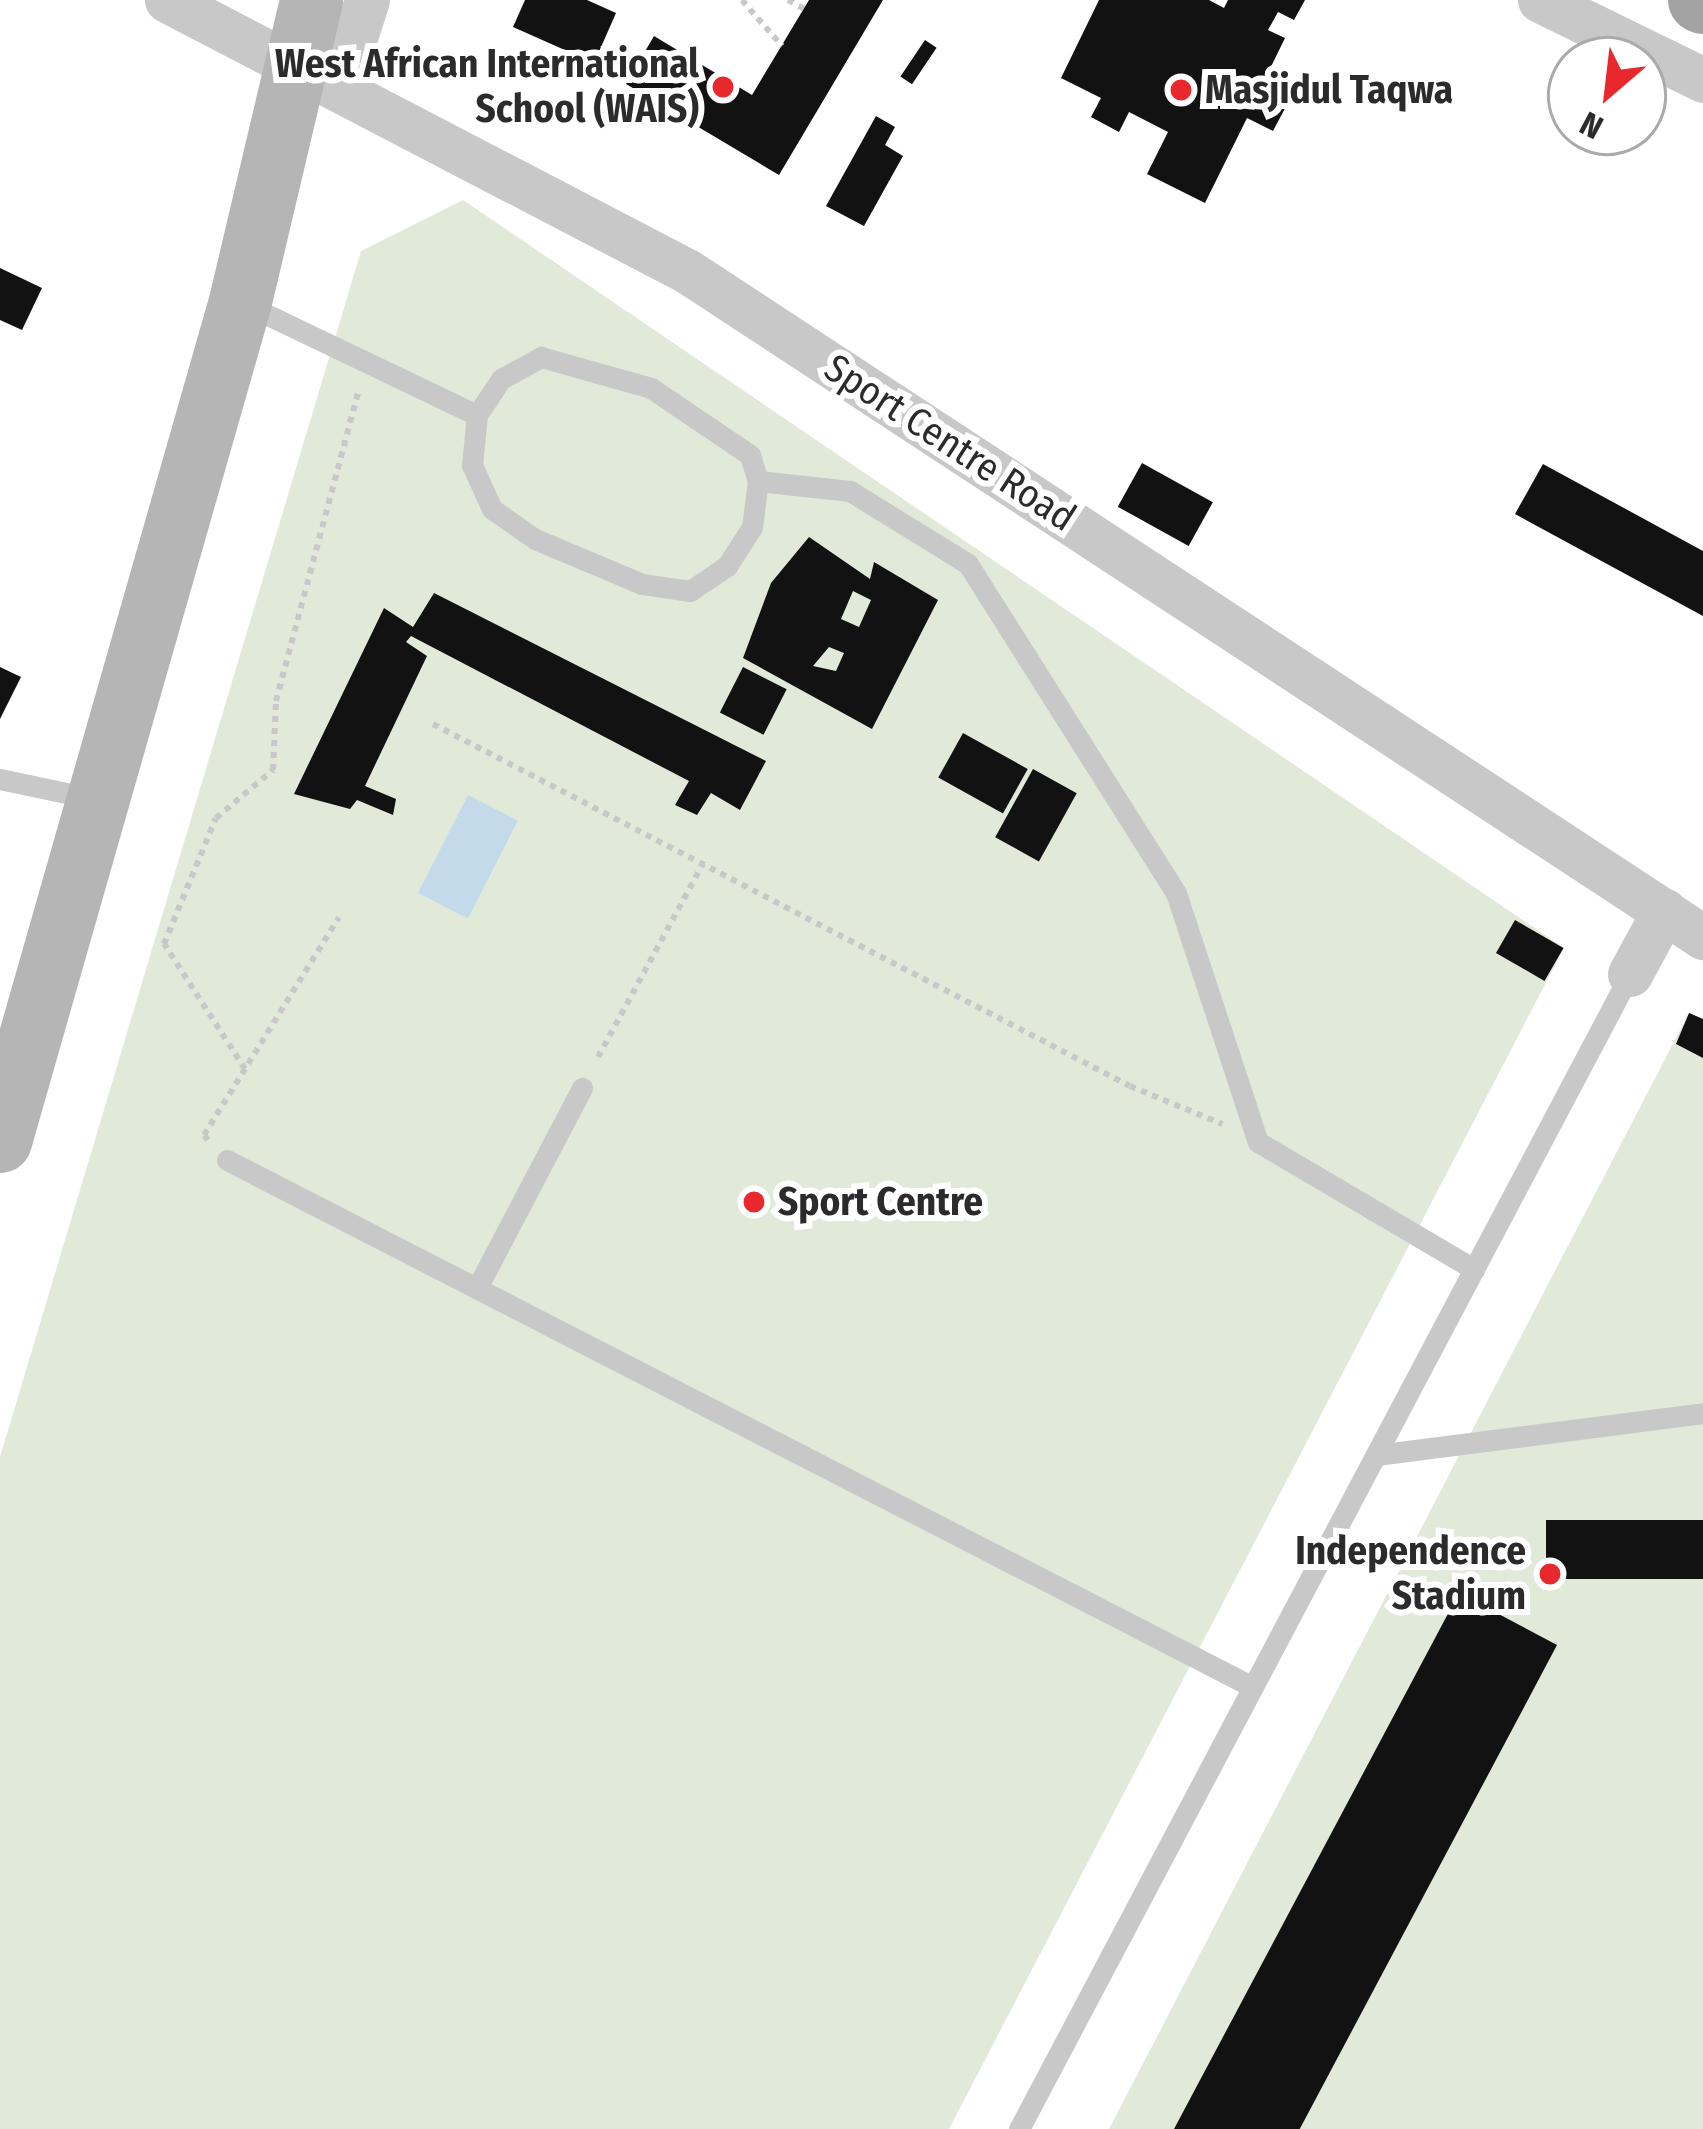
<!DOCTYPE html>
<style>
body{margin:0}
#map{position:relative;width:1703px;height:2129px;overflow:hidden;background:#fff;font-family:"Fira Sans Condensed",sans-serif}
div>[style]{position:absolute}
.green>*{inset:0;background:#e1ead8}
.water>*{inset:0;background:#c3daeb;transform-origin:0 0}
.building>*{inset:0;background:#121212;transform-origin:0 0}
.path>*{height:6px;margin-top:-3px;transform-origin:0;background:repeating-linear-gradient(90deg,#c8c8c8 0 6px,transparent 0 12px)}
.lane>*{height:21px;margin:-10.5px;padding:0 10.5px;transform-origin:10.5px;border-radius:10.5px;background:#c8c8c8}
.street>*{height:45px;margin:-22.5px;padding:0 22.5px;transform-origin:22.5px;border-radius:22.5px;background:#c8c8c8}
.secondary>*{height:63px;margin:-31.5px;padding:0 31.5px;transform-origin:31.5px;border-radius:31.5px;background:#b5b5b5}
.primary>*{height:66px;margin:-33px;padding:0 33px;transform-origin:33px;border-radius:33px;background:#a3a3a3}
.dots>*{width:33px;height:33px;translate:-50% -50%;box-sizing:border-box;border:6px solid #fff;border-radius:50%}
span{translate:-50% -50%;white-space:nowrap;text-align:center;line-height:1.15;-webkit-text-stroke:12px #fff;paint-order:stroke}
.poi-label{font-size:39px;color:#2b2b2b;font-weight:700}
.right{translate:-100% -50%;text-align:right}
.left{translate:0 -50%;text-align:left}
.street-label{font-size:39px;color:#2b2b2b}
.north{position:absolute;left:1547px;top:36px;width:120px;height:120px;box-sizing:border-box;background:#fff;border:3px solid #aaa;border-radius:50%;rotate:208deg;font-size:33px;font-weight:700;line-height:48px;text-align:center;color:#2b2b2b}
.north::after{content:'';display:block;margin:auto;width:42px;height:54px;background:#e8282d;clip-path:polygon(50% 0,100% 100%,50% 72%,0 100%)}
</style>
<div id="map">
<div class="green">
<i style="clip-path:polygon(463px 200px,1564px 948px,949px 2129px,0 2129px,0 1457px,361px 251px)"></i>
<i style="clip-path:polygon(1689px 1013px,1703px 1019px,1703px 2129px,1109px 2129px)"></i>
</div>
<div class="water">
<i style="left:468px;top:795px;width:56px;height:110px;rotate:27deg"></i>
</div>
<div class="building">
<i style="clip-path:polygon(525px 0,587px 0,616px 13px,594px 63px,513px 27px)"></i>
<i style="clip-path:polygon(809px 0,883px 0,779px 175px,626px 84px,654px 36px,752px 95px)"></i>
<i style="clip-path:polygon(1099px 0,1209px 0,1224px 8px,1228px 0,1305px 0,1294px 20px,1278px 12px,1268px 30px,1285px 38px,1263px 83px,1291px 97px,1273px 131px,1247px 118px,1205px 203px,1147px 174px,1168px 132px,1129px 112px,1119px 132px,1091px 117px,1101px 98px,1061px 78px)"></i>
<i style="left:925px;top:40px;width:14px;height:44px;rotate:34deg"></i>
<i style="clip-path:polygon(876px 116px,895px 127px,885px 145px,903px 156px,864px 226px,826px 206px)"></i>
<i style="clip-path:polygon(0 268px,42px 288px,22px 330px,0 320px)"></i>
<i style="left:1142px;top:463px;width:81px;height:50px;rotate:29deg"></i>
<i style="clip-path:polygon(1543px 464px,1703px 551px,1703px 616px,1515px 514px)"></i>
<i style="clip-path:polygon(evenodd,809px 537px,870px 579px,874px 562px,938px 600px,872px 729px,743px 658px,771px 583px,809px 537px,853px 591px,871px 600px,859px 627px,841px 619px,853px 591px,809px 537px,829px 647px,844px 653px,836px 671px,813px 666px,829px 647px)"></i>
<i style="clip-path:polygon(434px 593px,766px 761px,740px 810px,711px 793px,697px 815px,675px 805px,689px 781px,411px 636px,406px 642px,427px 656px,365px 786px,396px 799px,393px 815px,357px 800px,350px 809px,294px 794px,384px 608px,413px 627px)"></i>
<i style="clip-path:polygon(0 667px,21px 677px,0 719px)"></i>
<i style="left:743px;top:667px;width:49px;height:51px;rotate:27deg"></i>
<i style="left:963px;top:733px;width:74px;height:51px;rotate:29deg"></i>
<i style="left:1033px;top:769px;width:50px;height:78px;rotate:29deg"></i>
<i style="left:1515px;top:920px;width:56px;height:38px;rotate:30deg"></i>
<i style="clip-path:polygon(1689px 1013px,1703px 1019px,1703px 1058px,1676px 1044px)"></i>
<i style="left:1703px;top:1520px;width:59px;height:157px;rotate:90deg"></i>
<i style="left:1459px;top:1593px;width:111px;height:608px;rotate:28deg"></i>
</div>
<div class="path">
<i style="left:742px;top:0;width:61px;rotate:49deg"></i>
<i style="left:788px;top:0;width:18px;rotate:29deg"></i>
<i style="left:433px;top:724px;width:785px;rotate:27.45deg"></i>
<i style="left:1130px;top:1086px;width:100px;rotate:22.4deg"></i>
<i style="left:598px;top:1057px;width:220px;rotate:-61.5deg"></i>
<i style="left:245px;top:1069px;width:149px;rotate:-122.9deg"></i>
<i style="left:164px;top:944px;width:136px;rotate:-67.6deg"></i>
<i style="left:216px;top:818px;width:75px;rotate:-40.1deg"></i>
<i style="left:273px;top:770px;width:69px;rotate:-87.5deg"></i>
<i style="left:276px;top:701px;width:324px;rotate:-75.1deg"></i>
<i style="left:208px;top:1140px;width:6px;rotate:-129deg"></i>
<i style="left:204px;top:1135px;width:256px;rotate:-58.2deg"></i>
</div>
<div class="lane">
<i style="left:245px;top:304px;width:257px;rotate:25.6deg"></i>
<i style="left:541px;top:357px;width:114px;rotate:15.7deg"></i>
<i style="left:651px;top:388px;width:120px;rotate:34.1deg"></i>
<i style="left:750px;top:455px;width:27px;rotate:73deg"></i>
<i style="left:758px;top:481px;width:46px;rotate:97.4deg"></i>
<i style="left:752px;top:527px;width:46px;rotate:122.7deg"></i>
<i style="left:727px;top:566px;width:45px;rotate:146deg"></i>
<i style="left:690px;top:591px;width:49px;rotate:-171.7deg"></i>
<i style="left:642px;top:584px;width:116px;rotate:-157.2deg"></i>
<i style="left:535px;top:539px;width:52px;rotate:-145.1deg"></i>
<i style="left:492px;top:509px;width:48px;rotate:-114.4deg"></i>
<i style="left:472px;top:465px;width:50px;rotate:-84.3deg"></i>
<i style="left:477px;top:415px;width:43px;rotate:-56.3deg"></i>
<i style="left:501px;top:379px;width:46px;rotate:-28.8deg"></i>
<i style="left:758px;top:481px;width:93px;rotate:6.2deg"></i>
<i style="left:850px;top:491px;width:139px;rotate:31.7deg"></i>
<i style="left:968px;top:564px;width:389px;rotate:57.7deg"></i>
<i style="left:1176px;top:893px;width:262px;rotate:71.8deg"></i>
<i style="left:1258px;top:1142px;width:251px;rotate:30.5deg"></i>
<i style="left:0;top:779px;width:92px;rotate:11.9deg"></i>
<i style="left:227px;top:1160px;width:1153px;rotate:27.19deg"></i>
<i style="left:477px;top:1288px;width:226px;rotate:-62.3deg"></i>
<i style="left:1376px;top:1455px;width:330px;rotate:-7.3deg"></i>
<i style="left:1019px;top:2129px;width:1307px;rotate:-62.12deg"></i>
</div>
<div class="street">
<i style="left:167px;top:0;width:586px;rotate:27.53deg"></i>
<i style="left:687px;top:271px;width:1215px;rotate:33.25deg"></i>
<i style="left:1540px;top:0;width:182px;rotate:26.1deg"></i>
<i style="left:340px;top:84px;width:88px;rotate:-72.2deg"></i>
<i style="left:1630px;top:974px;width:72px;rotate:-61.6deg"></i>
</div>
<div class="secondary">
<i style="left:0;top:1141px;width:874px;rotate:-74.05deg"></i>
<i style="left:240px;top:301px;width:309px;rotate:-76.7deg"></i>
</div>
<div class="primary">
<i style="left:1701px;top:0;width:2px;rotate:27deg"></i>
</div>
<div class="dots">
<i style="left:723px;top:87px;background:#e8282d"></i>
<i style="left:1181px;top:90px;background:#e8282d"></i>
<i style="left:754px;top:1202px;background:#e8282d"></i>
<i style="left:1550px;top:1574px;background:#e8282d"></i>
</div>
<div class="poi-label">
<span class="right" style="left:699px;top:87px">West African International<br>School (WAIS)</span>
<span class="left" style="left:1205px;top:90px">Masjidul Taqwa</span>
<span class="left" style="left:778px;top:1202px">Sport Centre</span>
<span class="right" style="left:1526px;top:1574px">Independence<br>Stadium</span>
</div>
<div class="street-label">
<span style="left:950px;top:443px;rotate:33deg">Sport Centre Road</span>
</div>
<div class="north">N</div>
</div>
